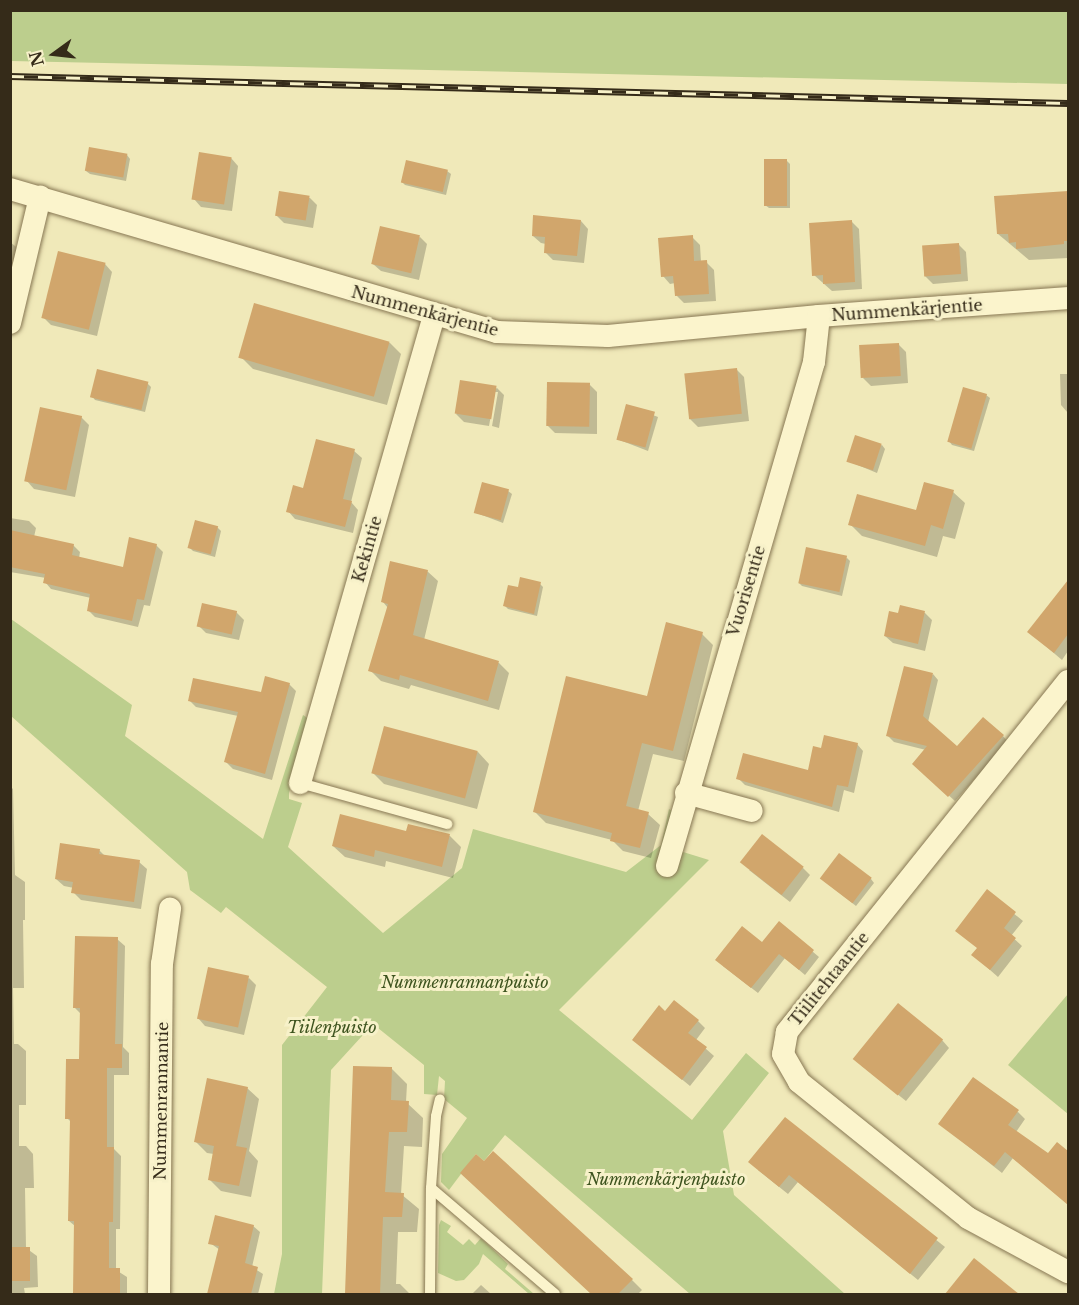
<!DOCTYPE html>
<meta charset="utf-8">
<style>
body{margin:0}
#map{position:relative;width:1079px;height:1305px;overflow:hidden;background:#f0e9b9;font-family:"Libre Baskerville",serif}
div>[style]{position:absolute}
.green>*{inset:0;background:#bcce8d}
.shadow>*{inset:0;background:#0003}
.building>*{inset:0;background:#d1a66c;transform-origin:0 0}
.roads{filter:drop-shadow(0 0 2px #877753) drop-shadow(0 0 2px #877753)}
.lane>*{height:10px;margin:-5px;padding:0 5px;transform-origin:5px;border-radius:5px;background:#fbf4cc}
.street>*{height:22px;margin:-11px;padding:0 11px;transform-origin:11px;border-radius:11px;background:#fbf4cc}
.rail>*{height:7px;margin-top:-3.5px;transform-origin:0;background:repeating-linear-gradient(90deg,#f7f1c9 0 14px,#352b19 0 28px);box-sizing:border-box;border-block:2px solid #352b19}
span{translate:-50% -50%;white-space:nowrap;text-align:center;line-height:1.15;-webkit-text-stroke:6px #f7f1c9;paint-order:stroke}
.street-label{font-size:16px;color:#352b19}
.park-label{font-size:16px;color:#3d531e;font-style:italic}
.frame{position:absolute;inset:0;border:12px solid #352b19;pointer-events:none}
.north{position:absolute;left:24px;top:24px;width:60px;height:60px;-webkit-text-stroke:4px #f7f1c9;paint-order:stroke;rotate:255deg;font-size:16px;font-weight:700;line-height:24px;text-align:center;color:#352b19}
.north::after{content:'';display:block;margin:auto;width:21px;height:27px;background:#352b19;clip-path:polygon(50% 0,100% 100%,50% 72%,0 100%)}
</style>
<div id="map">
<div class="green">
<i style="clip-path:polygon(11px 10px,1068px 11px,1068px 84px,11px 61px)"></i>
<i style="clip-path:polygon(11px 619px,132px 705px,125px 736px,263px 839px,303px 715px,306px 717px,310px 722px,289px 793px,289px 799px,302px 803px,288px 847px,383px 933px,462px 868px,473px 829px,626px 872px,661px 845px,669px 809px,674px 812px,667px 847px,709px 860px,559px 1010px,692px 1120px,746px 1053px,769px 1073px,723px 1131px,734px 1195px,845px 1294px,690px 1294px,505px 1135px,484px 1161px,476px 1154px,449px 1190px,441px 1182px,442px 1154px,467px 1118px,444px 1099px,445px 1081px,439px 1076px,437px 1095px,424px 1094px,424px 1065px,373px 1024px,331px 1070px,322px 1294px,274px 1294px,282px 1254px,282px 1045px,327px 987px,226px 907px,221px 913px,190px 890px,187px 872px,11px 716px)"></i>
<i style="clip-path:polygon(1068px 994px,1068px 1114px,1008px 1065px)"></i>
<i style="clip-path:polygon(441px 1220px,451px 1226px,447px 1232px,463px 1245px,469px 1239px,475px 1245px,481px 1238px,508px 1264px,505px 1269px,534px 1294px,529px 1294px,483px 1254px,479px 1264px,464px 1280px,456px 1281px,438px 1273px,439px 1225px)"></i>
</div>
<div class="shadow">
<i style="clip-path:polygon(127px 155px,130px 159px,126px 181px,90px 174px,86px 171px)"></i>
<i style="clip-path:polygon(231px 158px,238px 166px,232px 211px,201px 207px,194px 199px)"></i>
<i style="clip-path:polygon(787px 161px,790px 164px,790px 208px,769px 208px,765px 205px)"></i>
<i style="clip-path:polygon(447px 171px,451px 174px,446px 195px,405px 185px,402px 182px)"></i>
<i style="clip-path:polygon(280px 192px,310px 198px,317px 205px,313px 228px,284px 223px,276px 215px)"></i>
<i style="clip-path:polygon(1068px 192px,1068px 258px,1029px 260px,998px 234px,996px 198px)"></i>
<i style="clip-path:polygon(581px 221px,588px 229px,584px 263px,553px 260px,545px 252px,546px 244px,541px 243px,533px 236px)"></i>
<i style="clip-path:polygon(851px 221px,859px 229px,862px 289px,832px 291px,814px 275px)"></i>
<i style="clip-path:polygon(420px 237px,427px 244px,419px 280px,381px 271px,373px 264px)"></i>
<i style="clip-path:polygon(692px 237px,700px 245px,701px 262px,706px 262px,714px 270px,716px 301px,684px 303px,677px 296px,675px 283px,670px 284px,663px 276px)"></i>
<i style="clip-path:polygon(10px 242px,20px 250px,10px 292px)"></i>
<i style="clip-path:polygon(958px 244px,966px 252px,968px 281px,933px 284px,925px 276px)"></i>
<i style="clip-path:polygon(105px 264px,112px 272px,97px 336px,51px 325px,43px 317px)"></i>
<i style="clip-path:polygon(255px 305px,390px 343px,401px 354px,387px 405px,253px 369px,241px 357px)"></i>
<i style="clip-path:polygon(898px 344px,906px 352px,908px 383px,871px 386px,863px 378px)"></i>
<i style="clip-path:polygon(737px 370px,744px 377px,749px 421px,698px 427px,690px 419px)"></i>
<i style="clip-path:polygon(98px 371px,148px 384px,151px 387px,145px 412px,95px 400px,92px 396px)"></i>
<i style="clip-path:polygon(1060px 374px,1068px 374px,1068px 413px,1061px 405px)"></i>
<i style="clip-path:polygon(590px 385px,597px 392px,597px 434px,555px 433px,548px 426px)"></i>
<i style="clip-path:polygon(497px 388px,504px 395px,499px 428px,492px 426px,498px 392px,495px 392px,489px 426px,464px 422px,456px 414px)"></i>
<i style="clip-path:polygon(986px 395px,990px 398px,974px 451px,952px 445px,949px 441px)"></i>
<i style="clip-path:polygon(627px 405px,658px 417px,648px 451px,617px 439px)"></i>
<i style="clip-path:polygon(81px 417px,89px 425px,75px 497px,34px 489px,27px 481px)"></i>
<i style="clip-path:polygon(882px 445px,885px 449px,877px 473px,848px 461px)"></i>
<i style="clip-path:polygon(354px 451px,362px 458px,351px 502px,358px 510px,353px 533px,295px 519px,288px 511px)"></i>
<i style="clip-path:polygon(508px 491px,512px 494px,503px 523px,474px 512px)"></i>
<i style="clip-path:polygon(953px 492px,965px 503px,955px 539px,943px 536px,937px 557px,862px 536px,850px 524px,917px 512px)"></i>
<i style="clip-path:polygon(10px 518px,29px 521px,36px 528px,34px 537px,73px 545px,80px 552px,79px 558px,124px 569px,156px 545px,163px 552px,150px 606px,144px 605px,138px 627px,95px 617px,88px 610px,91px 598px,51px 589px,45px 582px,46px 578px,10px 572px)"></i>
<i style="clip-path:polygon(196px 522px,218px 528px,221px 531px,215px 557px,193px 551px,190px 548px)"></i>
<i style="clip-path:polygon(847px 558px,850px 561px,842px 596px,802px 586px,799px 583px)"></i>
<i style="clip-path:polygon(427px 571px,438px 581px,424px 640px,499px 663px,509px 673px,499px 710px,411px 685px,409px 689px,381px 681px,370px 670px,388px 608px,383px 602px)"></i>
<i style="clip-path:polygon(540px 584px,543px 587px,537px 616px,508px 609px,505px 606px,519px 589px)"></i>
<i style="clip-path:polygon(1065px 587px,1068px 590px,1068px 651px,1062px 660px,1029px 632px)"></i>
<i style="clip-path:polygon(901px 607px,925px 613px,932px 620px,925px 651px,893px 643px,885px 636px,899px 615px)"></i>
<i style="clip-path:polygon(236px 612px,244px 620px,239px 640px,206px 633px,198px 625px)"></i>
<i style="clip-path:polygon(702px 634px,713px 645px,684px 761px,653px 754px,638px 811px,648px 814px,660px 825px,651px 858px,623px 851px,612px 840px,546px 823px,535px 812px,648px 698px)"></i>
<i style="clip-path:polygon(933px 674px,938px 680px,928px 722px,957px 748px,1003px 736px,1008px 742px,955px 801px,919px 769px,926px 750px,894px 742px,888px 736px)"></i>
<i style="clip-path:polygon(289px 684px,296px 691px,272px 780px,233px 769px,226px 762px,238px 716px,196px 707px,189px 700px,262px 694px)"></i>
<i style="clip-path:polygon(857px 744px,863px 751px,854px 793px,844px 790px,839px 812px,745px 785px,738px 778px,809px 772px,822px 750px)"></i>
<i style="clip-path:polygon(478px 752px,489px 764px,477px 809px,384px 784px,373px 773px)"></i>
<i style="clip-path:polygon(10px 786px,13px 789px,15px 875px,25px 882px,25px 920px,23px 920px,24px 988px,13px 988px,14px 1044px,18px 1044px,26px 1051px,26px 1105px,19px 1105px,19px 1146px,26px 1146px,33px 1154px,34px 1188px,25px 1188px,26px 1248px,37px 1256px,38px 1287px,24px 1288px,25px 1294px,10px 1294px)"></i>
<i style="clip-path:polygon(409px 825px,450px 836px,461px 847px,453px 878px,386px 861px,385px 867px,345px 857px,333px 846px,407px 833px)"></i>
<i style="clip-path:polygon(99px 850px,106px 857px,139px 862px,147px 869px,141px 909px,81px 900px,73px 892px,74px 888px,64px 886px,56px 879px)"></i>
<i style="clip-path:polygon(803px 868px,810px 875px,790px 902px,749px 870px)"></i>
<i style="clip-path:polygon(871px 879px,874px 883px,856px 906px,824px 881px)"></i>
<i style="clip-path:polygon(987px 892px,1023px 921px,1011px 936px,1022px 946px,998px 977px,973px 955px,978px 949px)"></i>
<i style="clip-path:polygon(779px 923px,819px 957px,805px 975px,785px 958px,758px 993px,723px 966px,763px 944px)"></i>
<i style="clip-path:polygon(117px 939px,125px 946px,123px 1047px,129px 1053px,129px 1075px,114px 1075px,114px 1149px,121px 1156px,120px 1229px,116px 1229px,116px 1270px,127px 1277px,127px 1294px,75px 1294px,75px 1226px,69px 1221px,71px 1122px,67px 1118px,81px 1060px,81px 1014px,75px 1008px)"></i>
<i style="clip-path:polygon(249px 978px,256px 985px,244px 1035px,205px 1026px,198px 1018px)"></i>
<i style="clip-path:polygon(666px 1013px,698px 1021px,705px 1028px,696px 1040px,714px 1056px,690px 1086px,634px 1040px)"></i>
<i style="clip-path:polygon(942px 1040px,949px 1048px,906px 1101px,862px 1066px)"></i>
<i style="clip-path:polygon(355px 1067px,391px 1068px,407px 1084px,406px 1102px,423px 1118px,422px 1147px,404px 1146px,401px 1194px,419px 1209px,417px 1232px,398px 1232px,396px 1284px,400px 1284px,410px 1294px,346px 1294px)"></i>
<i style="clip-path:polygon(247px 1088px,259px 1099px,249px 1151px,258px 1161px,251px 1197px,221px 1191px,209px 1179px,214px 1154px,207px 1153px,195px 1141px)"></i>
<i style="clip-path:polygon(1018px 1112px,1025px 1119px,1016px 1132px,1048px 1155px,1057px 1144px,1068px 1153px,1068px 1204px,1013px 1158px,1002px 1173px,940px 1124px)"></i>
<i style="clip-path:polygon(785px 1119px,945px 1247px,918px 1280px,798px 1182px,788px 1194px,758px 1170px)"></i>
<i style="clip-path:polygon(472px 1183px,632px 1280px,642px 1290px,638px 1294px,592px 1294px)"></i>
<i style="clip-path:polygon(253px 1226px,260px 1232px,252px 1267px,263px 1274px,258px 1294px,209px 1294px,220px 1250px,210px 1243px)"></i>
<i style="clip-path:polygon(974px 1260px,1017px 1294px,947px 1294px)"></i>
<i style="clip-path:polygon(481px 1285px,491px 1294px,472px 1294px)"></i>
</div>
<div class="building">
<i style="left:89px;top:147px;width:39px;height:24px;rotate:10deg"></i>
<i style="left:199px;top:152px;width:33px;height:48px;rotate:9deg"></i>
<i style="left:764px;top:159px;width:23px;height:47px"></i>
<i style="left:406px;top:160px;width:43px;height:23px;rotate:13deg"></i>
<i style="left:279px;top:191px;width:31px;height:25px;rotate:9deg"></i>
<i style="clip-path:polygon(1068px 191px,1068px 241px,1064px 241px,1064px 244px,1016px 249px,1016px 242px,1009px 243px,1008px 234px,997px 234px,994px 196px)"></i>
<i style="clip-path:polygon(533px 215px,581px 220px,577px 256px,544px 253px,545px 237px,532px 236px)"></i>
<i style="clip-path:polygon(852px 220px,855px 282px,823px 284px,823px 275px,812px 276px,809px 223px)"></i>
<i style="left:380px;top:226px;width:41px;height:39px;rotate:13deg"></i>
<i style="clip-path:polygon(693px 235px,694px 261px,707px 260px,709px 294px,675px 296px,673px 276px,661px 277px,658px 238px)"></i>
<i style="left:959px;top:243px;width:31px;height:37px;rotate:86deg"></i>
<i style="left:58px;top:251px;width:49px;height:69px;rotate:14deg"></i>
<i style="left:254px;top:303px;width:141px;height:57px;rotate:16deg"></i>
<i style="left:899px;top:343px;width:33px;height:40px;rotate:87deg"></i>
<i style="left:737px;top:368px;width:46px;height:53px;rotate:84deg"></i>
<i style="left:97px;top:369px;width:53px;height:29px;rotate:14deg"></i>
<i style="left:460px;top:380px;width:37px;height:34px;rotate:9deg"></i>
<i style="left:547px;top:382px;width:43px;height:44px;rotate:1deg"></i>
<i style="left:963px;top:387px;width:25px;height:57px;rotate:16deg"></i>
<i style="left:626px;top:404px;width:30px;height:37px;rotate:15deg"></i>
<i style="left:40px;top:407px;width:43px;height:76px;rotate:12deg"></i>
<i style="left:855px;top:435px;width:28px;height:28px;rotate:18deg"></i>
<i style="clip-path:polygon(316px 439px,355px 449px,343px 499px,352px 501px,345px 527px,286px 512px,293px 485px,303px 488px)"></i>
<i style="left:482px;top:482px;width:28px;height:32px;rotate:15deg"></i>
<i style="clip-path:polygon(924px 482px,954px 490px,943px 529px,931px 525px,925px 546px,848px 525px,857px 494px,916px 510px)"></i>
<i style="left:195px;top:520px;width:24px;height:29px;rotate:15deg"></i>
<i style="clip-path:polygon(10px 530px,74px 544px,72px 555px,123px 567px,129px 537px,157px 544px,144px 600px,137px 599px,132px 621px,87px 611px,90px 594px,43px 583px,45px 574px,10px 567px)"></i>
<i style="left:806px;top:547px;width:42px;height:37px;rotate:12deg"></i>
<i style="clip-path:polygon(390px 561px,428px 570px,413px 635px,499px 661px,488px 701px,400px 675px,399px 680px,368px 671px,388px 604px,381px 602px)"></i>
<i style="clip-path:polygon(520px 577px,541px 582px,534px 614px,503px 606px,508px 585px,518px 587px)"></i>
<i style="clip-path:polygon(1068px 580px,1068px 634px,1054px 653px,1027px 632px)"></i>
<i style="left:202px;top:603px;width:36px;height:24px;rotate:13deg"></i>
<i style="clip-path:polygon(900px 605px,925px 611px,918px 644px,884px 636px,889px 611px,898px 613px)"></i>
<i style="clip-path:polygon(666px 622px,703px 632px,673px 751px,642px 743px,626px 806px,649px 812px,640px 848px,610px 841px,612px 833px,533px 812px,566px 676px,647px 696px)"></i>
<i style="clip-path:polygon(904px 666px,933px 673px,923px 716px,957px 746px,983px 717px,1004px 735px,948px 797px,912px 764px,927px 746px,886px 736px)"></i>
<i style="clip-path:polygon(265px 676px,290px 683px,265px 774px,224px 762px,238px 712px,188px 701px,193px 678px,261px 692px)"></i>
<i style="left:384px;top:726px;width:97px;height:49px;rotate:15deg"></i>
<i style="clip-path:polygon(824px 735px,858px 743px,848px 787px,837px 785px,832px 807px,736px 779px,743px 753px,808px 770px,813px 746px,821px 748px)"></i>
<i style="clip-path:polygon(340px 814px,406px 831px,408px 824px,450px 834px,442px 867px,375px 850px,374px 857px,332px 846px)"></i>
<i style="left:762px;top:834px;width:53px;height:36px;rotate:38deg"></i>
<i style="clip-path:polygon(60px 843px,100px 849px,99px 854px,140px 860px,134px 902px,71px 893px,73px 882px,55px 879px)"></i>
<i style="left:839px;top:853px;width:41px;height:32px;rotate:37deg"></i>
<i style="clip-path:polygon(987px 889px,1016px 912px,1004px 928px,1016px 938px,990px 970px,971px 955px,977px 948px,955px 931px)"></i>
<i style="clip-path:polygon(779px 921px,814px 950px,799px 970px,779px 954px,751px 988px,715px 960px,742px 926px,762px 942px)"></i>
<i style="clip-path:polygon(75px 936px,118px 937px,115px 1044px,122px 1044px,122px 1068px,107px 1068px,107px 1147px,114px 1147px,113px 1222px,109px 1222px,109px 1268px,120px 1268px,120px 1294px,73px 1294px,74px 1221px,68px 1221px,70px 1119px,65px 1119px,66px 1059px,79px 1059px,80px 1008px,73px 1008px)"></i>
<i style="left:208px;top:967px;width:42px;height:53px;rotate:12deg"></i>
<i style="clip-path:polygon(674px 1000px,699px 1020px,688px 1033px,707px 1047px,682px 1080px,632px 1040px,659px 1005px,665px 1011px)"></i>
<i style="left:898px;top:1003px;width:58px;height:72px;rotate:39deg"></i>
<i style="clip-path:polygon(353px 1066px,392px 1067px,391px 1100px,409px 1101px,407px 1132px,389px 1132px,385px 1192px,404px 1193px,402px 1217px,383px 1217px,380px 1294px,345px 1294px)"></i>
<i style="clip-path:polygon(973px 1077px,1019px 1110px,1008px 1125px,1048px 1153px,1057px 1142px,1068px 1151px,1068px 1205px,1005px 1152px,994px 1166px,938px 1124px)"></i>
<i style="clip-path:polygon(207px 1078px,248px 1087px,236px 1146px,247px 1148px,239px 1186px,208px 1180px,214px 1146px,194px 1142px)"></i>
<i style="clip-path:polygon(785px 1117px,938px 1238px,910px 1274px,789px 1175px,779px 1187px,748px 1162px)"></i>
<i style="clip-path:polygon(493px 1151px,633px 1279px,618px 1294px,591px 1294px,460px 1173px,476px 1154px,484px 1161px)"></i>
<i style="clip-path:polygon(215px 1215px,254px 1225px,245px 1263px,258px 1267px,251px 1294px,207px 1294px,219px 1246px,208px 1244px)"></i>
<i style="left:10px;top:1247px;width:20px;height:34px"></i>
<i style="clip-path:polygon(974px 1258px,1019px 1294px,945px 1294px)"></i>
</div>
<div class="roads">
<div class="lane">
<i style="left:300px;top:783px;width:153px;rotate:15.6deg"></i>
<i style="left:431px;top:1188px;width:163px;rotate:40.5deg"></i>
<i style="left:430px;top:1294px;width:106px;rotate:-89.5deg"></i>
<i style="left:431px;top:1188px;width:72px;rotate:-86deg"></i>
<i style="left:436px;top:1116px;width:17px;rotate:-77deg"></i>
</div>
<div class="street">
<i style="left:10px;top:189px;width:508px;rotate:16.36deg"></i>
<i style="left:497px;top:332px;width:111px;rotate:2.1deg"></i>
<i style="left:608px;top:336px;width:212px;rotate:-5.4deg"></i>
<i style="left:819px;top:316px;width:250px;rotate:-4.1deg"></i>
<i style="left:10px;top:323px;width:130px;rotate:-76.6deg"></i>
<i style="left:1068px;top:681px;width:450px;rotate:128.7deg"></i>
<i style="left:787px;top:1032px;width:22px;rotate:100deg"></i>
<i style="left:783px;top:1054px;width:32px;rotate:60deg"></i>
<i style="left:799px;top:1082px;width:217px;rotate:38.8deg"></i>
<i style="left:968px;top:1218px;width:114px;rotate:28.4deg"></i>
<i style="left:300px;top:783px;width:486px;rotate:-74deg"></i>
<i style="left:686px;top:793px;width:68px;rotate:15.3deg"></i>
<i style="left:667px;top:866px;width:525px;rotate:-73.74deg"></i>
<i style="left:814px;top:362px;width:46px;rotate:-83.8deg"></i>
<i style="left:159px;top:1294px;width:330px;rotate:-89.5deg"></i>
<i style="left:162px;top:964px;width:56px;rotate:-81.7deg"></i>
</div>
</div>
<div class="rail">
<i style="left:10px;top:76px;width:1058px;rotate:1.46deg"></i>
</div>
<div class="street-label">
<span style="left:907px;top:310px;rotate:-4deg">Nummenkärjentie</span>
<span style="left:425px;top:311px;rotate:15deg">Nummenkärjentie</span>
<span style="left:367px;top:549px;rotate:-74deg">Kekintie</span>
<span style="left:746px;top:591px;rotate:-73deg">Vuorisentie</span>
<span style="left:829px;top:979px;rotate:-51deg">Tiilitehtaantie</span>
<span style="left:161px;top:1101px;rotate:-89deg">Nummenrannantie</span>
</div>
<div class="park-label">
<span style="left:465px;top:982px">Nummenrannanpuisto</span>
<span style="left:332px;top:1027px">Tiilenpuisto</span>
<span style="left:666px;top:1179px">Nummenkärjenpuisto</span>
</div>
<div class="frame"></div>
<div class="north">N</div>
</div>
